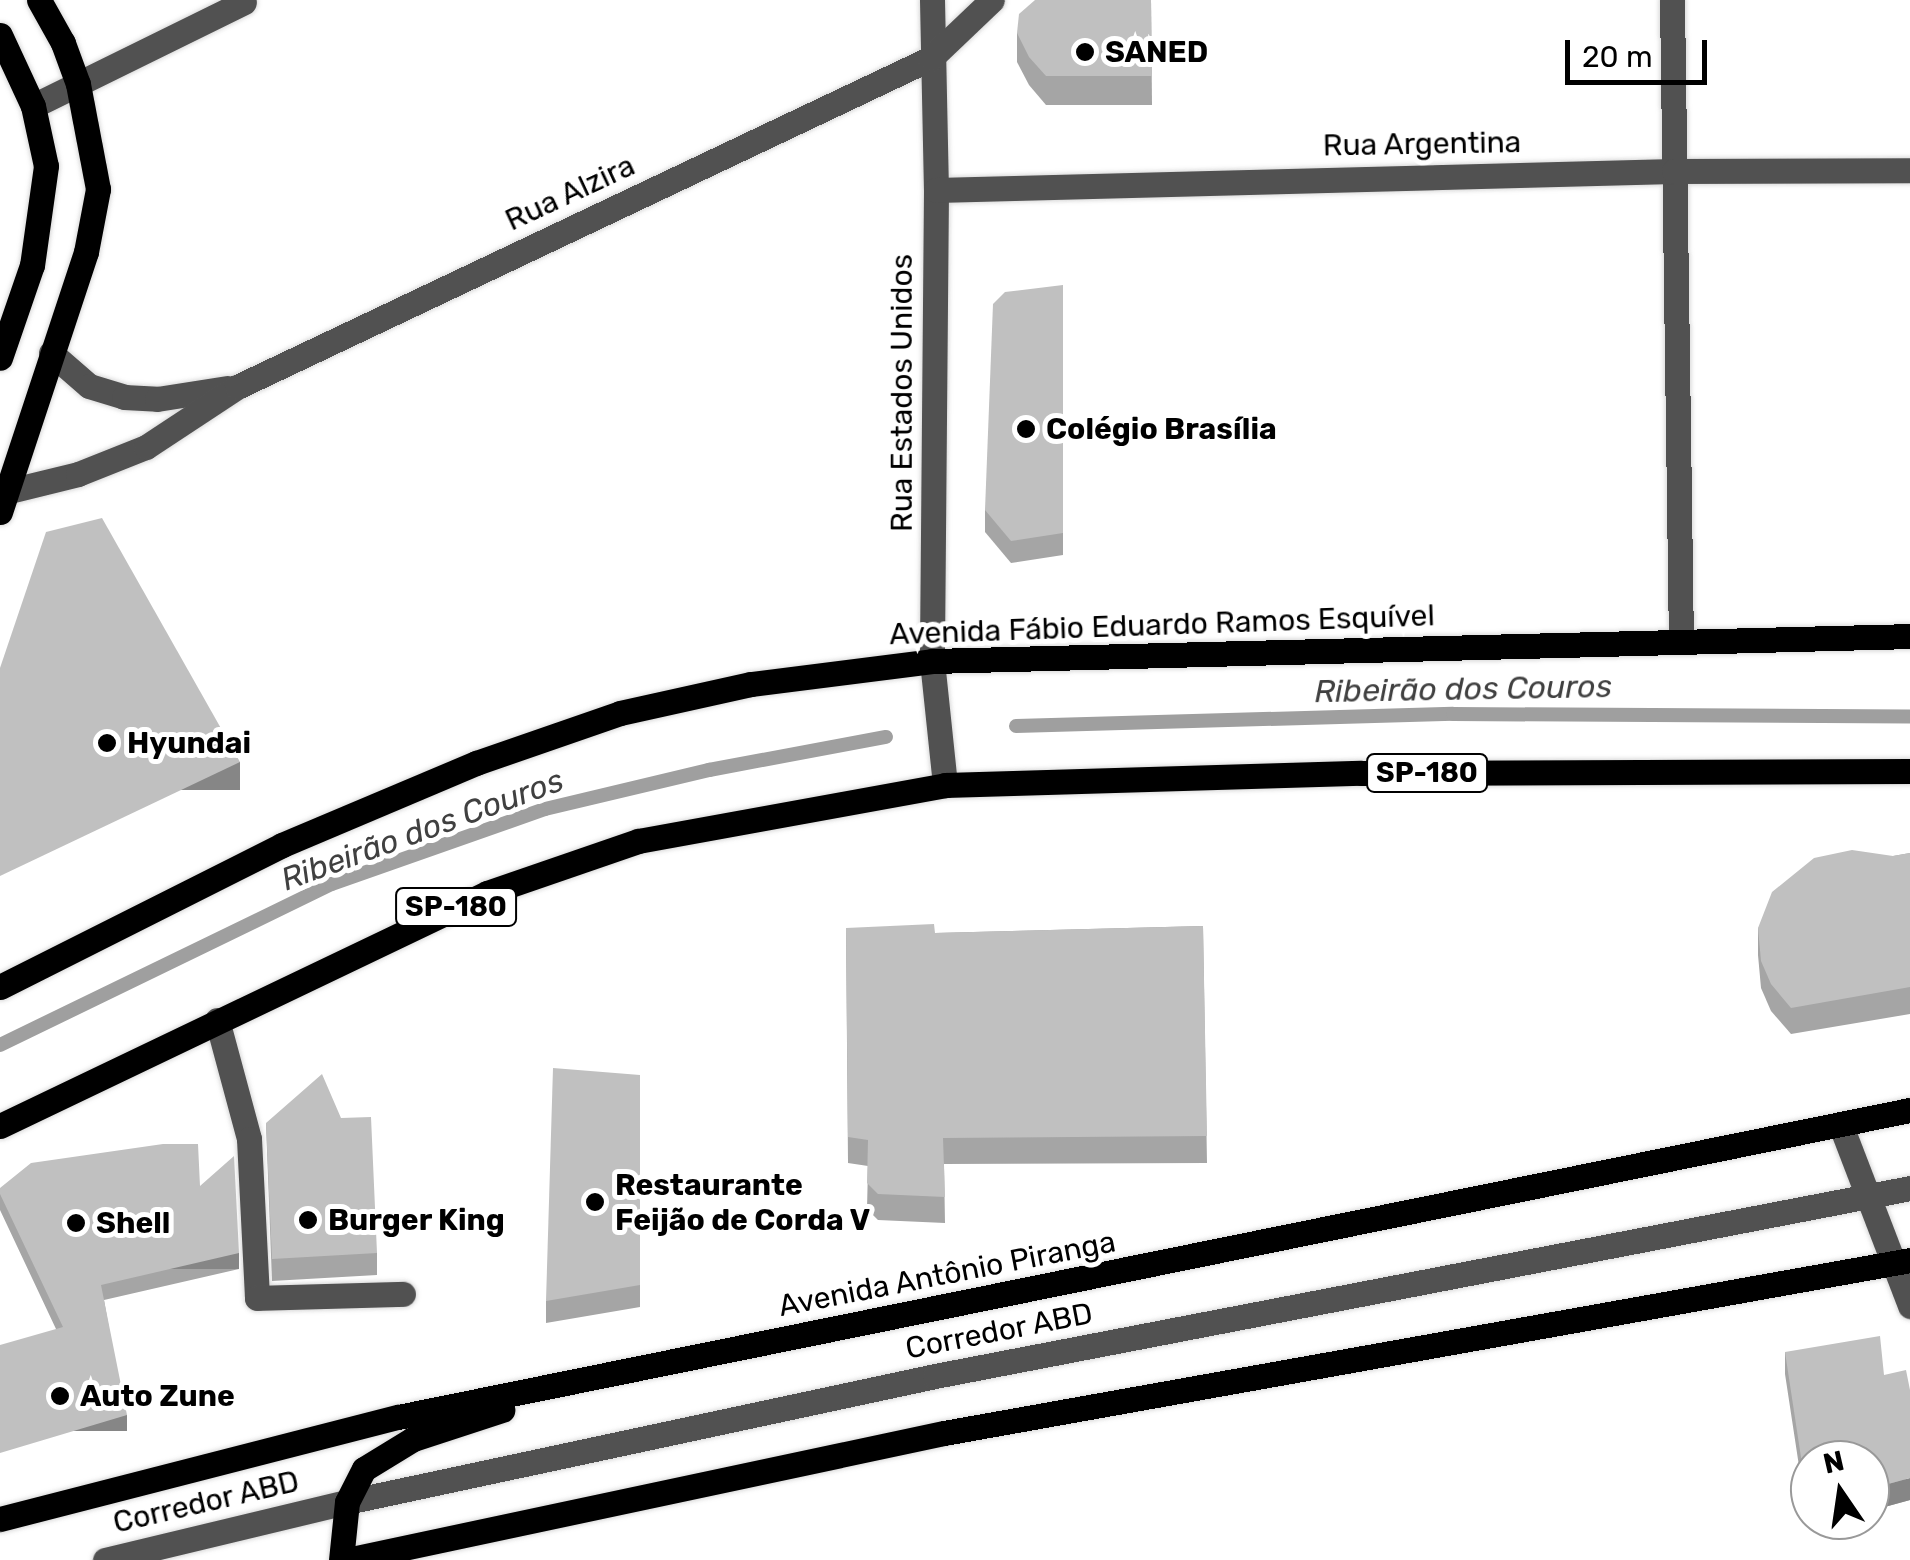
<!DOCTYPE html>
<meta charset="utf-8">
<style>
body{margin:0}
#map{position:relative;width:1910px;height:1560px;overflow:hidden;background:#fff;font-family:Rubik,sans-serif}
div>[style]{position:absolute}
.stream>*{height:14px;margin:-7px;padding:0 7px;transform-origin:7px;border-radius:7px;background:#9f9f9f}
.roads{filter:drop-shadow(0 0 2px #dbdbdb) drop-shadow(0 0 2px #dbdbdb)}
.minor>*{height:25px;margin:-12.5px;padding:0 12.5px;transform-origin:12.5px;border-radius:12.5px;background:#515151}
.major>*{height:25px;margin:-12.5px;padding:0 12.5px;transform-origin:12.5px;border-radius:12.5px;background:#000}
.wall>*{inset:0;background:#a5a5a5}
.shaded-wall>*{inset:0;background:#868686;transform-origin:0 0}
.building>*{inset:0;background:#c0c0c0}
.dots>*{width:28px;height:28px;translate:-50% -50%;box-sizing:border-box;border:5px solid #fff;border-radius:50%}
span{translate:-50% -50%;white-space:nowrap;text-align:center;line-height:1.15;-webkit-text-stroke:10px #fff;paint-order:stroke}
.shield-label span{padding:2px 8px;background:#fff;border:2px solid;border-radius:8px;-webkit-text-stroke-width:0}
.shield-label{font-size:28px;color:#000;font-weight:700}
.poi-label{font-size:30px;color:#000;font-weight:700}
.left{translate:0 -50%;text-align:left}
.street-label{font-size:30px;color:#000}
.water-label{font-size:32px;color:#404040;font-style:italic}
.north{position:absolute;left:1790px;top:1440px;width:100px;height:100px;box-sizing:border-box;background:#fff;border:2px solid #999;border-radius:50%;rotate:347deg;font-size:28px;font-weight:700;line-height:40px;text-align:center;color:#000}
.north::after{content:'';display:block;margin:auto;width:35px;height:45px;background:#000;clip-path:polygon(50% 0,100% 100%,50% 72%,0 100%)}
.scale{position:absolute;left:1565px;top:40px;width:142px;height:45px;box-sizing:border-box;border:5px solid #000;border-top:0;padding-left:12px;font-size:30px;line-height:35px;white-space:nowrap;color:#000;-webkit-text-stroke:8px #fff;paint-order:stroke}
</style>
<div id="map">
<div class="stream">
<i style="left:1016px;top:726px;width:437px;rotate:-1.6deg"></i>
<i style="left:1453px;top:714px;width:457px;rotate:0.3deg"></i>
<i style="left:0;top:1045px;width:369px;rotate:-25.9deg"></i>
<i style="left:332px;top:884px;width:226px;rotate:-19.4deg"></i>
<i style="left:545px;top:809px;width:169px;rotate:-13.4deg"></i>
<i style="left:709px;top:770px;width:180px;rotate:-10.6deg"></i>
</div>
<div class="roads">
<div class="minor">
<i style="left:932px;top:0;width:190px;rotate:88.8deg"></i>
<i style="left:936px;top:190px;width:471px;rotate:90.5deg"></i>
<i style="left:932px;top:661px;width:125px;rotate:84deg"></i>
<i style="left:1672px;top:0;width:642px;rotate:89.2deg"></i>
<i style="left:33px;top:106px;width:235px;rotate:-26.2deg"></i>
<i style="left:936px;top:190px;width:738px;rotate:-1.47deg"></i>
<i style="left:1674px;top:171px;width:236px;rotate:-0.2deg"></i>
<i style="left:51px;top:353px;width:50px;rotate:41deg"></i>
<i style="left:89px;top:386px;width:37px;rotate:17deg"></i>
<i style="left:124px;top:397px;width:33px;rotate:3deg"></i>
<i style="left:157px;top:399px;width:71px;rotate:-8.9deg"></i>
<i style="left:9px;top:491px;width:71px;rotate:-13.8deg"></i>
<i style="left:78px;top:474px;width:73px;rotate:-21.7deg"></i>
<i style="left:146px;top:447px;width:109px;rotate:-33.4deg"></i>
<i style="left:237px;top:387px;width:768px;rotate:-25.36deg"></i>
<i style="left:931px;top:58px;width:84px;rotate:-43.6deg"></i>
<i style="left:217px;top:1020px;width:123px;rotate:74.9deg"></i>
<i style="left:249px;top:1139px;width:159px;rotate:87.1deg"></i>
<i style="left:257px;top:1298px;width:146px;rotate:-1.6deg"></i>
<i style="left:1841px;top:1126px;width:193px;rotate:69deg"></i>
<i style="left:105px;top:1560px;width:249px;rotate:-13.5deg"></i>
<i style="left:347px;top:1502px;width:601px;rotate:-12.09deg"></i>
<i style="left:935px;top:1376px;width:993px;rotate:-10.91deg"></i>
</div>
<div class="major">
<i style="left:0;top:35px;width:78px;rotate:65.1deg"></i>
<i style="left:33px;top:106px;width:61px;rotate:77.8deg"></i>
<i style="left:46px;top:166px;width:100px;rotate:98deg"></i>
<i style="left:32px;top:265px;width:98px;rotate:109deg"></i>
<i style="left:0;top:512px;width:274px;rotate:-71.7deg"></i>
<i style="left:86px;top:252px;width:64px;rotate:-79.2deg"></i>
<i style="left:98px;top:189px;width:107px;rotate:-100.8deg"></i>
<i style="left:78px;top:84px;width:44px;rotate:-110.1deg"></i>
<i style="left:63px;top:43px;width:49px;rotate:-119.2deg"></i>
<i style="left:0;top:987px;width:316px;rotate:-26.7deg"></i>
<i style="left:282px;top:845px;width:211px;rotate:-22.9deg"></i>
<i style="left:476px;top:763px;width:152px;rotate:-19.1deg"></i>
<i style="left:620px;top:713px;width:134px;rotate:-12.5deg"></i>
<i style="left:751px;top:684px;width:182px;rotate:-7.2deg"></i>
<i style="left:932px;top:661px;width:978px;rotate:-1.46deg"></i>
<i style="left:0;top:1126px;width:540px;rotate:-25.57deg"></i>
<i style="left:487px;top:893px;width:160px;rotate:-19deg"></i>
<i style="left:638px;top:841px;width:312px;rotate:-10.3deg"></i>
<i style="left:945px;top:785px;width:416px;rotate:-1.7deg"></i>
<i style="left:1361px;top:773px;width:549px;rotate:-0.21deg"></i>
<i style="left:0;top:1519px;width:411px;rotate:-14.4deg"></i>
<i style="left:398px;top:1417px;width:1543px;rotate:-11.48deg"></i>
<i style="left:341px;top:1560px;width:58px;rotate:-84.1deg"></i>
<i style="left:347px;top:1502px;width:37px;rotate:-63deg"></i>
<i style="left:364px;top:1469px;width:57px;rotate:-31.5deg"></i>
<i style="left:413px;top:1439px;width:94px;rotate:-18deg"></i>
<i style="left:347px;top:1560px;width:610px;rotate:-12.01deg"></i>
<i style="left:944px;top:1433px;width:981px;rotate:-10.15deg"></i>
</div>
</div>
<div class="wall">
<i style="clip-path:polygon(1151px 0,1152px 105px,1046px 105px,1029px 85px,1017px 62px,1017px 33px)"></i>
<i style="clip-path:polygon(1063px 285px,1063px 555px,1011px 563px,985px 532px,985px 510px)"></i>
<i style="clip-path:polygon(1910px 853px,1910px 1014px,1791px 1034px,1771px 1011px,1761px 988px,1758px 955px,1758px 928px,1893px 856px)"></i>
<i style="clip-path:polygon(1203px 926px,1207px 1163px,944px 1164px,945px 1223px,878px 1220px,867px 1209px,868px 1166px,848px 1163px,846px 928px,935px 933px)"></i>
<i style="clip-path:polygon(640px 1075px,640px 1307px,546px 1323px,546px 1301px)"></i>
<i style="clip-path:polygon(266px 1123px,377px 1253px,377px 1275px,272px 1281px)"></i>
<i style="clip-path:polygon(200px 1186px,239px 1269px,104px 1300px,127px 1431px,56px 1329px,0 1210px,0 1188px)"></i>
<i style="clip-path:polygon(1785px 1352px,1884px 1375px,1910px 1500px,1870px 1511px,1870px 1460px,1810px 1460px,1810px 1503px,1804px 1499px,1785px 1374px)"></i>
</div>
<div class="shaded-wall">
<i style="left:240px;top:762px;width:28px;height:266px;rotate:90deg"></i>
<i style="left:239px;top:1253px;width:16px;height:142px;rotate:90deg"></i>
<i style="left:127px;top:1415px;width:16px;height:133px;rotate:90deg"></i>
<i style="clip-path:polygon(1910px 1478px,1910px 1500px,1870px 1511px,1870px 1489px)"></i>
</div>
<div class="building">
<i style="clip-path:polygon(1035px 0,1151px 0,1152px 76px,1046px 76px,1029px 57px,1017px 33px,1019px 14px)"></i>
<i style="clip-path:polygon(1063px 285px,1063px 533px,1011px 541px,985px 510px,993px 304px,1005px 292px)"></i>
<i style="clip-path:polygon(102px 518px,240px 762px,0 876px,0 668px,46px 532px)"></i>
<i style="clip-path:polygon(1852px 850px,1893px 856px,1910px 853px,1910px 987px,1791px 1008px,1771px 984px,1761px 961px,1758px 928px,1772px 892px,1814px 858px)"></i>
<i style="clip-path:polygon(934px 924px,935px 933px,1203px 926px,1207px 1136px,943px 1138px,945px 1197px,878px 1194px,867px 1183px,868px 1140px,848px 1137px,846px 928px)"></i>
<i style="clip-path:polygon(553px 1068px,640px 1075px,640px 1285px,546px 1301px)"></i>
<i style="clip-path:polygon(322px 1074px,341px 1118px,371px 1117px,377px 1253px,272px 1259px,266px 1123px)"></i>
<i style="clip-path:polygon(163px 1144px,198px 1144px,200px 1186px,234px 1156px,239px 1253px,101px 1285px,127px 1415px,0 1453px,0 1345px,63px 1327px,0 1194px,0 1188px,31px 1163px)"></i>
<i style="clip-path:polygon(1880px 1336px,1884px 1375px,1906px 1370px,1910px 1390px,1910px 1478px,1870px 1489px,1870px 1460px,1810px 1460px,1810px 1481px,1804px 1477px,1785px 1352px)"></i>
</div>
<div class="dots">
<i style="left:1085px;top:52px;background:#000"></i>
<i style="left:1026px;top:429px;background:#000"></i>
<i style="left:107px;top:743px;background:#000"></i>
<i style="left:595px;top:1202px;background:#000"></i>
<i style="left:308px;top:1220px;background:#000"></i>
<i style="left:76px;top:1223px;background:#000"></i>
<i style="left:60px;top:1396px;background:#000"></i>
</div>
<div class="shield-label">
<span style="left:1427px;top:773px">SP-180</span>
<span style="left:456px;top:907px">SP-180</span>
</div>
<div class="poi-label">
<span class="left" style="left:1105px;top:52px">SANED</span>
<span class="left" style="left:1046px;top:429px">Colégio Brasília</span>
<span class="left" style="left:127px;top:743px">Hyundai</span>
<span class="left" style="left:615px;top:1202px">Restaurante<br>Feijão de Corda V</span>
<span class="left" style="left:328px;top:1220px">Burger King</span>
<span class="left" style="left:96px;top:1223px">Shell</span>
<span class="left" style="left:80px;top:1396px">Auto Zune</span>
</div>
<div class="street-label">
<span style="left:1422px;top:144px;rotate:-1deg">Rua Argentina</span>
<span style="left:570px;top:193px;rotate:-25deg">Rua Alzira</span>
<span style="left:902px;top:393px;rotate:-90deg">Rua Estados Unidos</span>
<span style="left:1162px;top:625px;rotate:-2deg">Avenida Fábio Eduardo Ramos Esquível</span>
<span style="left:947px;top:1274px;rotate:-11deg">Avenida Antônio Piranga</span>
<span style="left:999px;top:1331px;rotate:-11deg">Corredor ABD</span>
<span style="left:206px;top:1502px;rotate:-13deg">Corredor ABD</span>
</div>
<div class="water-label">
<span style="left:1463px;top:689px;rotate:-1deg">Ribeirão dos Couros</span>
<span style="left:422px;top:830px;rotate:-20deg">Ribeirão dos Couros</span>
</div>
<div class="north">N</div>
<div class="scale">20 m</div>
</div>
